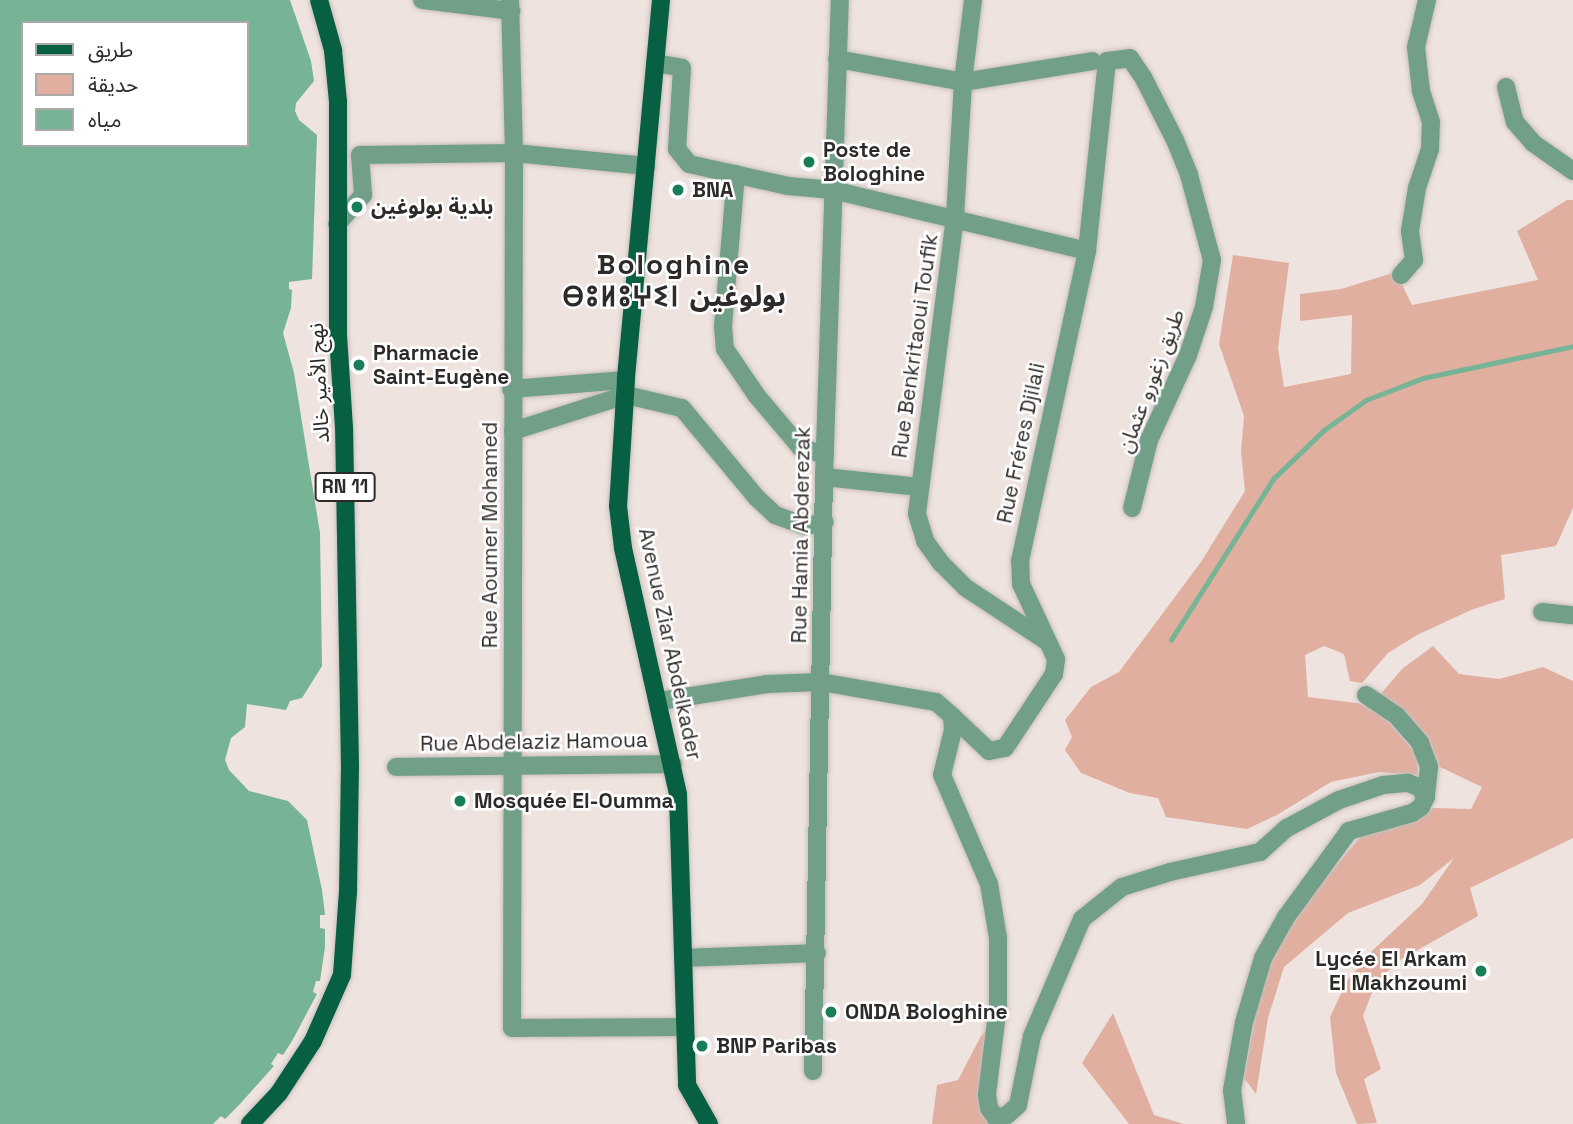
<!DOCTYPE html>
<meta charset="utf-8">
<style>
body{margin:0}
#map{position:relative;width:1573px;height:1124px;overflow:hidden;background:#eee3df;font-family:"Space Grotesk","Noto Sans Arabic","Noto Sans Tifinagh",sans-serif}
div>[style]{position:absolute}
.green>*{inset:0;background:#e1afa0}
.water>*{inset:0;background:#77b395}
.stream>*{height:4.5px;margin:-2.25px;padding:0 2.25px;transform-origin:2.25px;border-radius:2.25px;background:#77b395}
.roads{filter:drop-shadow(0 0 2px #c8bebb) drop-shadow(0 0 2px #c8bebb)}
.minor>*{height:18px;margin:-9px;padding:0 9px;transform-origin:9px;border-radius:9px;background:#719f88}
.major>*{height:18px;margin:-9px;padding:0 9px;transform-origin:9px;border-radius:9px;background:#066041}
.dots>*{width:19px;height:19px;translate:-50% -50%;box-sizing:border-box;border:4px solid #fff;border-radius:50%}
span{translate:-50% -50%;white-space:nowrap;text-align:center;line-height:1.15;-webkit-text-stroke:5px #fff;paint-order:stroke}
.shield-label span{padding:2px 5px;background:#fff;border:2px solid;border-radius:5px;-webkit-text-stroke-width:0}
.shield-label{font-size:19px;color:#2e2a29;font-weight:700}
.poi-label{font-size:21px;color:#2e2a29;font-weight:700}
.left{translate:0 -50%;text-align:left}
.right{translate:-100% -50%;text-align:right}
.street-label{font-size:21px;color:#2e2a29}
.district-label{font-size:28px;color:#2e2a29;font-weight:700;letter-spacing:2px}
.legend{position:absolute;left:21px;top:21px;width:228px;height:126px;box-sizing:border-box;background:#fff;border:2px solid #abaaa9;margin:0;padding:9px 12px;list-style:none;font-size:21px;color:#2e2a29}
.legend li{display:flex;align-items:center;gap:14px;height:35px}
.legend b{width:35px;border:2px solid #abaaa9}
</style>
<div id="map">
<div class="green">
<i style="clip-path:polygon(1567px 200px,1573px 200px,1573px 508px,1556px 546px,1501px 555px,1505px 599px,1471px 610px,1417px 635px,1388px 653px,1362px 683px,1350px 681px,1344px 654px,1324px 646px,1305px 655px,1308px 697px,1357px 703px,1380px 712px,1417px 755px,1418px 775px,1379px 772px,1331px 782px,1277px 815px,1247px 829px,1166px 817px,1158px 798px,1130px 793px,1081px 773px,1065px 750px,1072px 737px,1065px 720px,1091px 687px,1119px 672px,1201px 562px,1245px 491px,1241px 451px,1244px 416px,1219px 344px,1233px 255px,1289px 263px,1278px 348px,1284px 387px,1351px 374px,1352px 315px,1300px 321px,1300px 294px,1341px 289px,1396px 272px,1412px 305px,1538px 280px,1517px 231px)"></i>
<i style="clip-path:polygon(1433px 646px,1459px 674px,1499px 679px,1543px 667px,1573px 681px,1573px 838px,1470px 888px,1478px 916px,1400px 960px,1376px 982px,1363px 1016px,1381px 1069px,1364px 1079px,1377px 1123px,1357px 1124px,1336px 1073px,1330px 1017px,1347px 981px,1372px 951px,1422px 904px,1454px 858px,1420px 885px,1348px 913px,1284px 967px,1268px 1018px,1256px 1094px,1244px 1078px,1264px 971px,1278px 921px,1313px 893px,1369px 827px,1434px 808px,1471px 809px,1482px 787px,1440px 767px,1428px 739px,1409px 717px,1378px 697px,1402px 669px)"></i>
<i style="clip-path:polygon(1113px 1013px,1154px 1115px,1184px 1124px,1129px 1124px,1082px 1063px)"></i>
<i style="clip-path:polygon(991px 1026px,980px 1079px,980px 1095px,996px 1124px,932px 1124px,937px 1085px,958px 1080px,981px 1036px)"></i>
</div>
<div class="water">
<i style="clip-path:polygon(evenodd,0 0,290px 0,311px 61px,314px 81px,296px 103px,295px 111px,299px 120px,317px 135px,312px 279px,289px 282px,289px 289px,292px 290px,291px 308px,283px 333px,294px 373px,320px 533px,322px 666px,302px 698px,290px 701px,286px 710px,247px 704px,245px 727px,231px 738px,225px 760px,229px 770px,249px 791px,288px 801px,307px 820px,322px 890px,325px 915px,320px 915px,320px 928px,325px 929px,325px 947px,320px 981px,316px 981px,313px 992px,317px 994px,292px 1041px,283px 1055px,278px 1053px,271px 1064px,274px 1066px,239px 1105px,225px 1119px,221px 1116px,213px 1124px,0 1124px,0 0,23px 23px,247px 23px,247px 145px,23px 145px,23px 23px)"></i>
</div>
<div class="stream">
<i style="left:1171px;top:640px;width:192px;rotate:-57.6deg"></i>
<i style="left:1274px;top:478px;width:69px;rotate:-43.8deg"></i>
<i style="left:1324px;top:430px;width:52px;rotate:-35.5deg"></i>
<i style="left:1366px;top:400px;width:61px;rotate:-21.1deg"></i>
<i style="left:1423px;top:378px;width:153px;rotate:-12deg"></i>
</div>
<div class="roads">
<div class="minor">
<i style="left:422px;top:0;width:90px;rotate:7deg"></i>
<i style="left:510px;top:0;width:153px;rotate:88.5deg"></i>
<i style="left:514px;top:153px;width:875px;rotate:90.13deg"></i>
<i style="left:512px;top:1028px;width:171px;rotate:-0.3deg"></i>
<i style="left:973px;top:0;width:83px;rotate:97deg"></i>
<i style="left:963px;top:82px;width:135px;rotate:93.4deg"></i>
<i style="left:955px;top:217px;width:299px;rotate:97.3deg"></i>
<i style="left:917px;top:514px;width:28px;rotate:73deg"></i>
<i style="left:925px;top:541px;width:27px;rotate:54deg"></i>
<i style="left:941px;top:563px;width:35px;rotate:45deg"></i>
<i style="left:966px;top:588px;width:95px;rotate:33.4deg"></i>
<i style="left:837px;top:59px;width:128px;rotate:10.3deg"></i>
<i style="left:963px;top:82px;width:131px;rotate:-9.2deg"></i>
<i style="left:655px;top:63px;width:27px;rotate:10deg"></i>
<i style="left:682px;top:68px;width:81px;rotate:93.5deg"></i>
<i style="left:677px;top:149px;width:19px;rotate:51deg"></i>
<i style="left:689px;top:164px;width:101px;rotate:12.5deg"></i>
<i style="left:788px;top:186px;width:45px;rotate:5.1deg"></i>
<i style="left:833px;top:190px;width:261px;rotate:13.5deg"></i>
<i style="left:1506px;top:87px;width:36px;rotate:76deg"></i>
<i style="left:1515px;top:122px;width:28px;rotate:49deg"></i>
<i style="left:1533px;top:143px;width:49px;rotate:35deg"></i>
<i style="left:736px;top:174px;width:154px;rotate:94.9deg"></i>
<i style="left:723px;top:327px;width:22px;rotate:85deg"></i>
<i style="left:725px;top:349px;width:57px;rotate:55.8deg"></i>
<i style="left:757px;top:396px;width:68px;rotate:49.8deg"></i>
<i style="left:801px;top:448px;width:25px;rotate:16deg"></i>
<i style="left:337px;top:224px;width:39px;rotate:-48deg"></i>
<i style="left:363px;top:195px;width:40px;rotate:-94.3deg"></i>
<i style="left:360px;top:155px;width:154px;rotate:-0.7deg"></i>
<i style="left:514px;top:153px;width:133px;rotate:5.6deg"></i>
<i style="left:1401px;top:275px;width:20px;rotate:-49deg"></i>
<i style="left:1414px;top:260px;width:29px;rotate:-98deg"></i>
<i style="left:1410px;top:231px;width:44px;rotate:-80.8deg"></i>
<i style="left:1417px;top:188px;width:41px;rotate:-71.6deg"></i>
<i style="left:1430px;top:149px;width:27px;rotate:-88deg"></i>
<i style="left:1431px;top:122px;width:33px;rotate:-108deg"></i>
<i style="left:1421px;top:91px;width:44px;rotate:-96.5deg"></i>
<i style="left:1416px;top:47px;width:48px;rotate:-76.8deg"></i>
<i style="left:511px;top:389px;width:115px;rotate:-4.5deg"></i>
<i style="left:513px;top:431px;width:119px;rotate:-17.7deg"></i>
<i style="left:626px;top:395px;width:57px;rotate:13.1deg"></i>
<i style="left:682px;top:408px;width:117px;rotate:50.2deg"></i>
<i style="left:757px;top:498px;width:25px;rotate:43deg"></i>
<i style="left:775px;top:515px;width:33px;rotate:20deg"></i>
<i style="left:806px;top:526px;width:19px;rotate:-12deg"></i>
<i style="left:824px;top:477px;width:96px;rotate:6deg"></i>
<i style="left:1542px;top:612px;width:31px;rotate:6deg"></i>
<i style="left:1366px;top:695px;width:36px;rotate:34deg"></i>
<i style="left:1396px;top:715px;width:37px;rotate:49deg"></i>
<i style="left:1420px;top:743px;width:26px;rotate:69deg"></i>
<i style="left:1429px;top:767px;width:30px;rotate:96deg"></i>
<i style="left:660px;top:701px;width:108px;rotate:-9deg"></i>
<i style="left:767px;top:684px;width:54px;rotate:-2.1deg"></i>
<i style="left:821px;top:682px;width:117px;rotate:9.9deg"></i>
<i style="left:936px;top:702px;width:21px;rotate:41deg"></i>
<i style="left:952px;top:716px;width:14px;rotate:86deg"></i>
<i style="left:953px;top:730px;width:46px;rotate:103.7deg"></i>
<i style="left:942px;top:775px;width:119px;rotate:66.7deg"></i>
<i style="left:989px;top:884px;width:55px;rotate:80.5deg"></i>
<i style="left:998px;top:938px;width:67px;rotate:90deg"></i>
<i style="left:998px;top:1005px;width:90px;rotate:97deg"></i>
<i style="left:987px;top:1094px;width:14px;rotate:82deg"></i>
<i style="left:989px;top:1108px;width:12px;rotate:55deg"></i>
<i style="left:996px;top:1118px;width:11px;rotate:-15deg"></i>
<i style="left:1007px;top:1115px;width:15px;rotate:-42deg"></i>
<i style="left:1018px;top:1105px;width:70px;rotate:-78.5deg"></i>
<i style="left:1032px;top:1036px;width:127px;rotate:-66.9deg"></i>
<i style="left:1082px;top:919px;width:51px;rotate:-38.7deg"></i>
<i style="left:1122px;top:887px;width:50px;rotate:-17.4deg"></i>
<i style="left:1170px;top:872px;width:92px;rotate:-12.5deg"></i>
<i style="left:1260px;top:852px;width:36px;rotate:-42deg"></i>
<i style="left:1287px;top:828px;width:59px;rotate:-28.3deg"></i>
<i style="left:1339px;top:800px;width:46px;rotate:-18.8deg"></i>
<i style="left:1383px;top:785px;width:25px;rotate:-5deg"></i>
<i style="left:1408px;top:783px;width:12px;rotate:20deg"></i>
<i style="left:1419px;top:787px;width:12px;rotate:55deg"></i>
<i style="left:1426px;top:797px;width:11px;rotate:117deg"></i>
<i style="left:1421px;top:807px;width:11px;rotate:146deg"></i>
<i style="left:1412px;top:813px;width:66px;rotate:164.1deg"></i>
<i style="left:1349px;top:831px;width:107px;rotate:126.2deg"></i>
<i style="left:1286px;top:917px;width:47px;rotate:119.3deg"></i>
<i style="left:1263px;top:958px;width:67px;rotate:106.5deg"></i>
<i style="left:1244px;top:1022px;width:69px;rotate:100deg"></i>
<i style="left:1232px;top:1090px;width:34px;rotate:83deg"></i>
<i style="left:952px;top:716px;width:51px;rotate:43.4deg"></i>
<i style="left:989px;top:751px;width:16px;rotate:-11deg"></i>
<i style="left:1005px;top:748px;width:89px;rotate:-56.5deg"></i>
<i style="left:1054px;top:674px;width:15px;rotate:-82deg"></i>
<i style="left:1056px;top:659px;width:83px;rotate:-115deg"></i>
<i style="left:1021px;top:584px;width:23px;rotate:-92deg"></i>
<i style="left:1020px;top:561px;width:317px;rotate:-77.8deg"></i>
<i style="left:1087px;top:251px;width:191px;rotate:-84deg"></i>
<i style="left:1107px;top:61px;width:23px;rotate:-7deg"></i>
<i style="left:1130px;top:58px;width:23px;rotate:56deg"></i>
<i style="left:1143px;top:77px;width:71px;rotate:63.1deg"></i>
<i style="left:1175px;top:140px;width:38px;rotate:68deg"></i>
<i style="left:1189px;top:175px;width:88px;rotate:74.9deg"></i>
<i style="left:1212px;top:260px;width:48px;rotate:99.7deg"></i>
<i style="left:1204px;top:307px;width:51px;rotate:108.4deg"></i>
<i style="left:1188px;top:355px;width:94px;rotate:114.6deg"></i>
<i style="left:1149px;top:440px;width:70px;rotate:104deg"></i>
<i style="left:396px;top:767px;width:277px;rotate:-0.6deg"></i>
<i style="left:683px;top:958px;width:134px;rotate:-2.1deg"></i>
<i style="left:813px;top:1071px;width:594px;rotate:-88.94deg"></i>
<i style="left:824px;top:477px;width:477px;rotate:-88.1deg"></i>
</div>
<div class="major">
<i style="left:661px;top:0;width:382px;rotate:95.3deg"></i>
<i style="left:626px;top:380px;width:126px;rotate:93.6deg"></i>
<i style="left:618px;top:506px;width:42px;rotate:83.2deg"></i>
<i style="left:623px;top:548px;width:253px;rotate:77.4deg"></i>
<i style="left:678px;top:795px;width:290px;rotate:88.2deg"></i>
<i style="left:687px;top:1085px;width:45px;rotate:60.6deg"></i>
<i style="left:250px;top:1124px;width:42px;rotate:-46.9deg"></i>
<i style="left:279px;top:1093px;width:62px;rotate:-56.8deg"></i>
<i style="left:313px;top:1041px;width:72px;rotate:-66.3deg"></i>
<i style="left:342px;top:975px;width:83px;rotate:-85.9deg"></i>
<i style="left:348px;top:892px;width:125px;rotate:-89.1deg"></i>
<i style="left:350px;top:767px;width:339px;rotate:-91deg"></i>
<i style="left:344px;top:428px;width:94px;rotate:-93.7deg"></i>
<i style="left:338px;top:334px;width:232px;rotate:-90deg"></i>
<i style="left:338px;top:102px;width:52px;rotate:-95.5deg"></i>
<i style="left:333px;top:50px;width:52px;rotate:-105.6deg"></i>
</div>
</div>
<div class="dots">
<i style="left:809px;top:162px;background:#177e58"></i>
<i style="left:678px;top:190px;background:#177e58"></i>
<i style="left:357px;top:207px;background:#177e58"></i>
<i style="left:359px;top:365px;background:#177e58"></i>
<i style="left:460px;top:801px;background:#177e58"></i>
<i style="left:1481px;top:971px;background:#177e58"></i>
<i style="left:831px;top:1012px;background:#177e58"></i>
<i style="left:702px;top:1046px;background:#177e58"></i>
</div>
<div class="shield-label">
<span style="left:345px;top:487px">RN 11</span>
</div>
<div class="poi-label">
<span class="left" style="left:823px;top:162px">Poste de<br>Bologhine</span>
<span class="left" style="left:692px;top:190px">BNA</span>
<span class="left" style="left:371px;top:207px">بلدية بولوغين</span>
<span class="left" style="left:373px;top:365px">Pharmacie<br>Saint-Eugène</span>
<span class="left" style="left:474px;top:801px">Mosquée El-Oumma</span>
<span class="right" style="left:1467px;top:971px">Lycée El Arkam<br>El Makhzoumi</span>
<span class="left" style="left:845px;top:1012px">ONDA Bologhine</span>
<span class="left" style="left:716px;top:1046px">BNP Paribas</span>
</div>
<div class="street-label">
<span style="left:915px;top:346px;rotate:-82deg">Rue Benkritaoui Toufik</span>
<span style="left:1151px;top:381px;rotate:-69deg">طريق زغورو عثمان</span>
<span style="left:319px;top:383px;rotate:-93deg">نهج الأمير خالد</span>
<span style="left:1021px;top:443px;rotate:-78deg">Rue Fréres Djilali</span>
<span style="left:490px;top:535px;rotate:-90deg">Rue Aoumer Mohamed</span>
<span style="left:801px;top:535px;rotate:-89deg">Rue Hamia Abderezak</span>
<span style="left:670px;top:644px;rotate:78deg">Avenue Ziar Abdelkader</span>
<span style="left:534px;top:742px;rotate:-1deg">Rue Abdelaziz Hamoua</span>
</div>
<div class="district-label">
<span style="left:674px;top:280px">Bologhine<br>ⴱⵓⵍⵓⵖⵉⵏ بولوغين</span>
</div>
<ul class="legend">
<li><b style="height:9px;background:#066041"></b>طريق</li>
<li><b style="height:19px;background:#e1afa0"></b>حديقة</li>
<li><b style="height:19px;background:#77b395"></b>مياه</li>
</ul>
</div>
